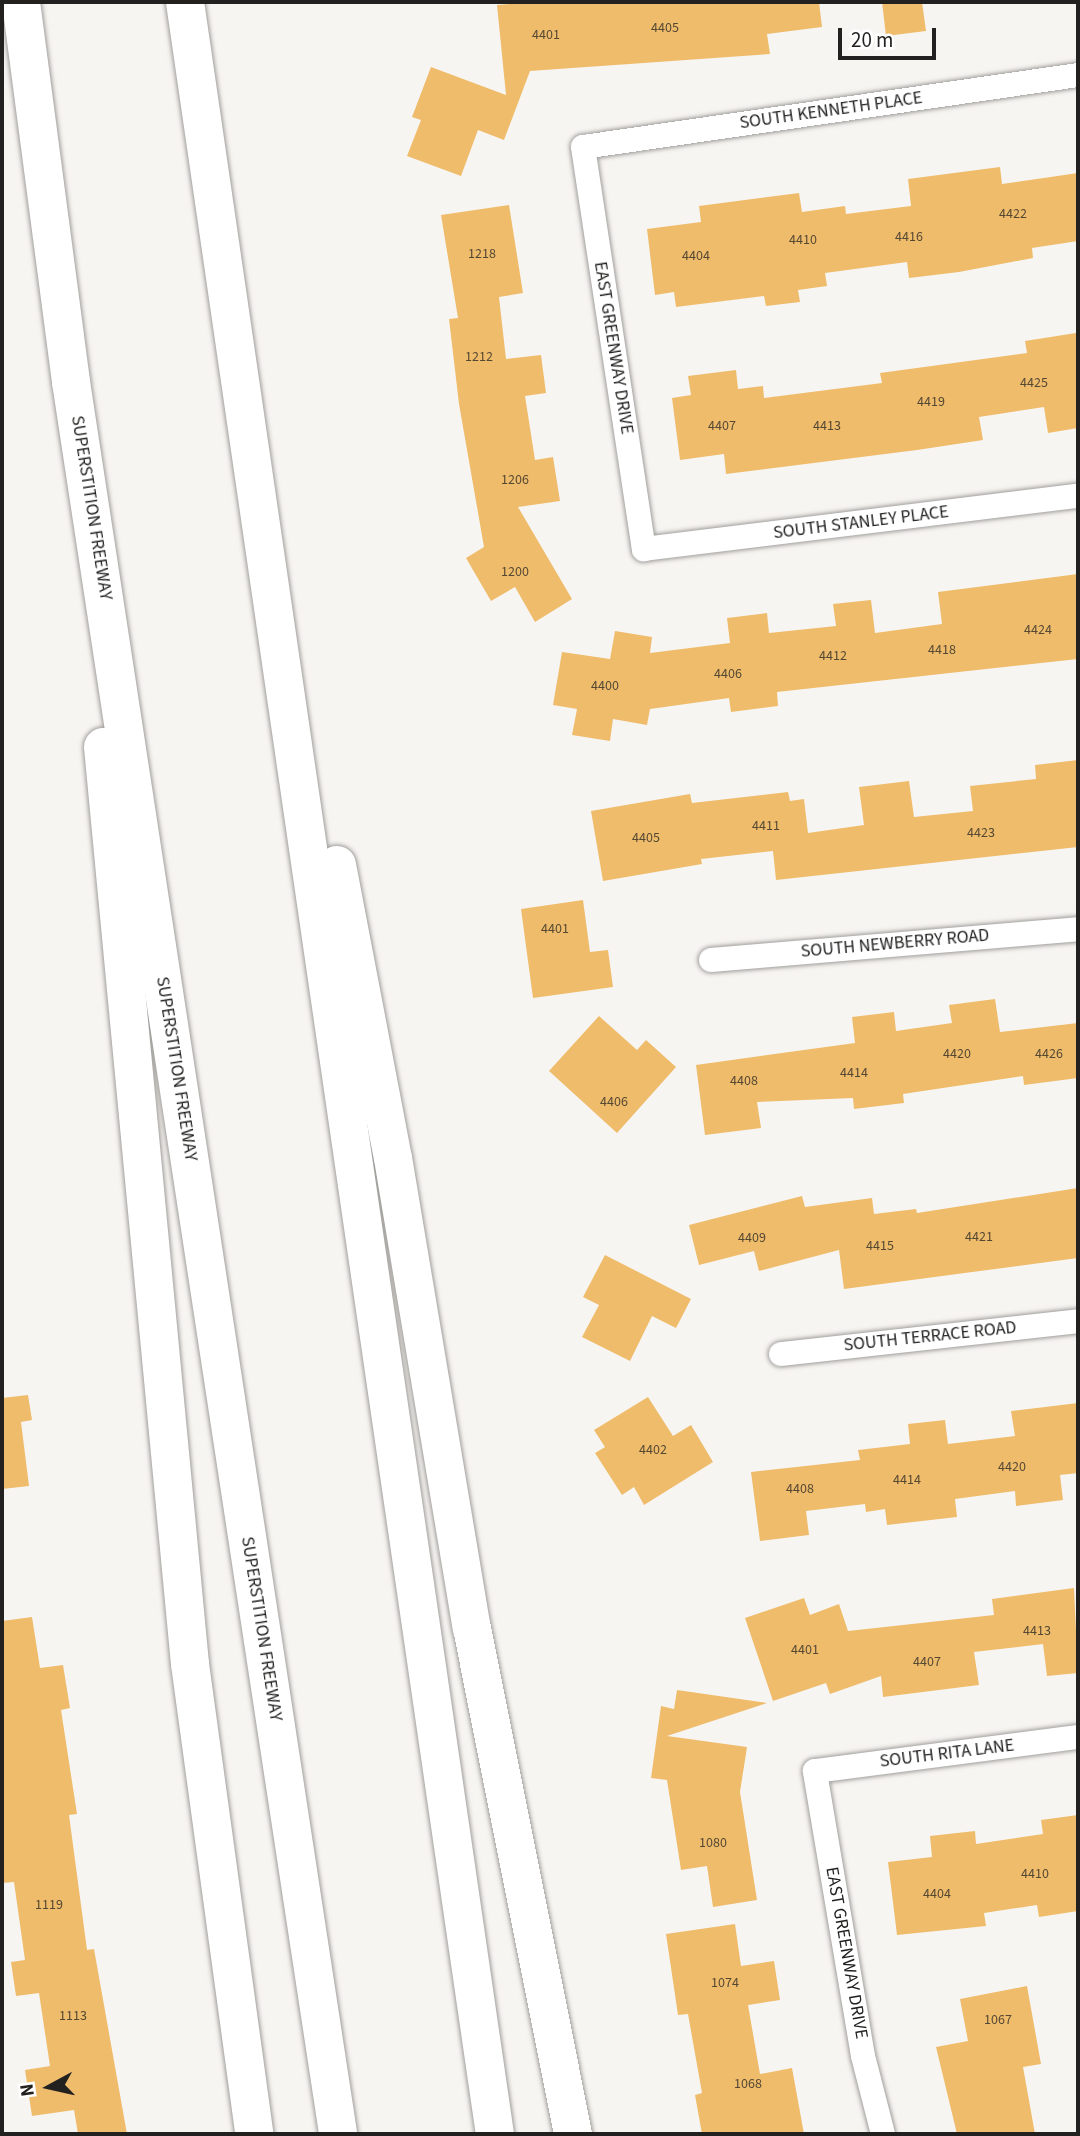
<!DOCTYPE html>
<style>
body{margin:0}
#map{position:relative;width:1080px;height:2136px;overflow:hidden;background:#f7f5f2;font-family:"Source Sans 3",sans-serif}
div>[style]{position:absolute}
.building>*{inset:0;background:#efbc6b}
.roads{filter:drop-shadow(0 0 2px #a19f9c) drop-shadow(0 0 2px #a19f9c)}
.street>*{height:24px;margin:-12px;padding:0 12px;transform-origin:12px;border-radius:12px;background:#fff}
.highway>*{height:38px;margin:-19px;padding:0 19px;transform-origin:19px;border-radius:19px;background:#fff}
span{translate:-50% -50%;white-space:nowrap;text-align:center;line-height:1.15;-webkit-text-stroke:5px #fff;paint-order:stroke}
.number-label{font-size:14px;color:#554833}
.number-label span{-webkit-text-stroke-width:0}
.street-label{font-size:18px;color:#222120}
.frame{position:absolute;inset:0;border:4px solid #222120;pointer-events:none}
.north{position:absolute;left:14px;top:2052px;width:70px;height:70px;-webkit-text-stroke:5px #fff;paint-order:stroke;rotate:262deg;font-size:19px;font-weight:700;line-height:28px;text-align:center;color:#222120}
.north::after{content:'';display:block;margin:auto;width:24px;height:32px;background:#222120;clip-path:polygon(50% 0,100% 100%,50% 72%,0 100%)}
.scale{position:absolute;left:838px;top:28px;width:98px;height:32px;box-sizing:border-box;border:4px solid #222120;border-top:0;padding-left:9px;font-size:21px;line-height:24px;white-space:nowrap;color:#222120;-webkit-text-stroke:5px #fff;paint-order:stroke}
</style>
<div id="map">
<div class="building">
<i style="clip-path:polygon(532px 2px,819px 2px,822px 27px,767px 34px,770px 54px,530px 71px,504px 140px,478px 130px,461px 176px,407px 156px,421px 120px,412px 117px,431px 67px,506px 95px,497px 5px)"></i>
<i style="clip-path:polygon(882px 2px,922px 2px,926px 31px,886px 36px)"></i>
<i style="clip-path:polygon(1000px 167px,1002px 184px,1078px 173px,1078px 241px,1032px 248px,1033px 258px,959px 272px,909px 278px,907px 262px,825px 273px,827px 286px,798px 290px,800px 302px,766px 306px,764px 296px,676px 307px,674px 292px,655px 295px,647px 229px,701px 222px,699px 206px,799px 193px,802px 212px,845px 206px,846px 214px,911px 206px,908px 179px)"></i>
<i style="clip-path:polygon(509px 205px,523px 293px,499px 297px,506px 359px,541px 355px,546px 393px,525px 396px,535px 460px,553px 457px,560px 501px,518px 507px,572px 599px,535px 622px,515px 587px,491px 601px,466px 558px,484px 547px,459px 404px,449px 319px,458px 318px,441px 215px)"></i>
<i style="clip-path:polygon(1076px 333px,1078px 428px,1048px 433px,1044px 407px,979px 417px,983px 440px,917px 450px,726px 474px,724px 454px,680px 460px,672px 398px,691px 395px,688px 376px,736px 370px,738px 389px,763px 386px,764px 398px,882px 383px,880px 373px,1027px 353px,1025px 341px)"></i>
<i style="clip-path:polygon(1078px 574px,1078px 659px,777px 692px,778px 706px,731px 712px,729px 698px,650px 709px,647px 725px,613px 719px,610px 741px,572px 735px,577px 709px,553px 705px,562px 652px,610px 659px,615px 631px,652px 637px,650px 653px,730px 643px,727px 618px,767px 613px,769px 633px,836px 626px,833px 604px,871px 600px,875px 633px,942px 624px,938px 592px)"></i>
<i style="clip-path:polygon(1078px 760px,1078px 847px,776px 880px,773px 851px,701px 859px,702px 864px,603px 881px,591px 811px,690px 794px,692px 803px,788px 792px,790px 801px,804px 799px,808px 833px,864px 825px,859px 787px,909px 781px,914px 817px,973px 811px,970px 786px,1036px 779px,1035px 765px)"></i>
<i style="clip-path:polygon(583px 900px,590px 952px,608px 950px,613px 987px,533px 998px,521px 909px)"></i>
<i style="clip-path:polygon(995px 999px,1000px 1032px,1078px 1023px,1078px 1078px,1024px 1085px,1023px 1076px,903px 1094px,904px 1103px,854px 1109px,853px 1098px,757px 1102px,761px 1128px,705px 1135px,696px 1065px,855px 1043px,852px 1017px,894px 1012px,896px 1031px,952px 1023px,949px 1005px)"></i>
<i style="clip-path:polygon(599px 1016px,637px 1050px,646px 1040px,676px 1067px,617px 1133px,549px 1071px)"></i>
<i style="clip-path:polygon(1078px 1188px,1078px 1258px,844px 1289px,839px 1250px,759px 1271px,754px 1251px,699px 1265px,689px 1225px,802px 1196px,805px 1207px,872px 1198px,874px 1214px,916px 1209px,917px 1213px)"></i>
<i style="clip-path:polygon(605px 1255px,691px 1299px,676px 1328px,652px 1316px,630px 1361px,582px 1337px,599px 1305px,583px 1297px)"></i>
<i style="clip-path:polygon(28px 1395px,32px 1420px,21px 1422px,29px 1486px,2px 1489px,2px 1398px)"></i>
<i style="clip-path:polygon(648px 1397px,673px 1436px,691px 1425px,713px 1462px,644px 1505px,634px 1487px,622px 1495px,595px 1453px,605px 1447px,594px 1430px)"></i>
<i style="clip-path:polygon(1078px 1403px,1078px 1473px,1060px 1475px,1063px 1500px,1016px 1506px,1015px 1491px,955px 1499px,957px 1517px,887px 1525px,885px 1509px,866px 1512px,865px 1504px,806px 1511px,809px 1535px,760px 1541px,751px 1472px,860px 1460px,858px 1450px,910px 1444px,908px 1424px,945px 1420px,948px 1444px,1015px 1436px,1011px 1411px)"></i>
<i style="clip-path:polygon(1074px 1588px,1078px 1673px,1047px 1676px,1043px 1644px,974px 1652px,979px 1685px,883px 1697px,881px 1676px,830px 1694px,826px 1683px,773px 1701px,745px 1618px,804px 1598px,810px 1615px,839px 1604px,848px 1631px,994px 1615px,992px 1599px)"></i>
<i style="clip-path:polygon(32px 1617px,40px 1668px,63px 1665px,70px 1708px,61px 1710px,77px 1814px,69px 1815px,87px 1950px,94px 1949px,127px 2134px,78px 2134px,74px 2110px,32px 2116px,25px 2070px,50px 2066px,39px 1993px,16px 1996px,11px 1962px,25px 1960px,14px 1882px,2px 1883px,2px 1621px)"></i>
<i style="clip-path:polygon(677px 1690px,767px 1703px,667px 1736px,747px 1747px,740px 1792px,757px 1900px,713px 1907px,707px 1866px,681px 1870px,667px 1780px,651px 1778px,661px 1706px,674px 1709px)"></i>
<i style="clip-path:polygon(1078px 1815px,1078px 1911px,1039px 1917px,1037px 1905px,984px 1913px,986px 1926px,897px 1935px,888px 1862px,932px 1857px,930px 1836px,975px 1831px,976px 1844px,1043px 1834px,1041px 1820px)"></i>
<i style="clip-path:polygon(735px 1924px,741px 1966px,774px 1961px,780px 2000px,748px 2005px,760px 2074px,792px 2068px,804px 2134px,702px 2134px,695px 2095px,702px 2093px,688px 2014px,678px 2015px,666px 1934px)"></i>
<i style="clip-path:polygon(1027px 1986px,1041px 2064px,1023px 2067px,1035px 2134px,957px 2134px,936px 2047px,968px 2041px,960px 1999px)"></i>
</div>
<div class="roads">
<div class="street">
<i style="left:1078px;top:75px;width:500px;rotate:171.72deg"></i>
<i style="left:583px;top:147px;width:407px;rotate:81.4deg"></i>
<i style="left:644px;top:549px;width:437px;rotate:-7deg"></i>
<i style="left:711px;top:960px;width:368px;rotate:-4.8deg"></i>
<i style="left:781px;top:1354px;width:299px;rotate:-6.3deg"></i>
<i style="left:883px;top:2134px;width:81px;rotate:-104.4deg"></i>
<i style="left:863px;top:2056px;width:289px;rotate:-99.6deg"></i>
<i style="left:815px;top:1771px;width:265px;rotate:-7.4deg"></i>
</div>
<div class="highway">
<i style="left:21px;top:2px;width:383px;rotate:82.5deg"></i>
<i style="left:71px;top:382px;width:1772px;rotate:81.33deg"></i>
<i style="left:185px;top:2px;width:2154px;rotate:81.73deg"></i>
<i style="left:103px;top:747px;width:921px;rotate:84.58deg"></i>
<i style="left:190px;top:1664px;width:474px;rotate:82.2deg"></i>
<i style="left:337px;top:865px;width:298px;rotate:79.2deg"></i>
<i style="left:393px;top:1158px;width:477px;rotate:80.5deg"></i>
<i style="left:472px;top:1628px;width:516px;rotate:78.71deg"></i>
</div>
</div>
<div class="number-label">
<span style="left:665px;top:28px">4405</span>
<span style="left:546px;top:35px">4401</span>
<span style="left:1013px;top:214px">4422</span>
<span style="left:909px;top:237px">4416</span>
<span style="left:803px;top:240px">4410</span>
<span style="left:482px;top:254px">1218</span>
<span style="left:696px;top:256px">4404</span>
<span style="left:479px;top:357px">1212</span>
<span style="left:1034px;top:383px">4425</span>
<span style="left:931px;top:402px">4419</span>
<span style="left:722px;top:426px">4407</span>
<span style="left:827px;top:426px">4413</span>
<span style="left:515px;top:480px">1206</span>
<span style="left:515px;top:572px">1200</span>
<span style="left:1038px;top:630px">4424</span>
<span style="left:942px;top:650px">4418</span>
<span style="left:833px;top:656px">4412</span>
<span style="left:728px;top:674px">4406</span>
<span style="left:605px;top:686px">4400</span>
<span style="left:766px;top:826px">4411</span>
<span style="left:981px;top:833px">4423</span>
<span style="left:646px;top:838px">4405</span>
<span style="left:555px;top:929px">4401</span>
<span style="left:957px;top:1054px">4420</span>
<span style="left:1049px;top:1054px">4426</span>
<span style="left:854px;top:1073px">4414</span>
<span style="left:744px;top:1081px">4408</span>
<span style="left:614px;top:1102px">4406</span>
<span style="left:979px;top:1237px">4421</span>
<span style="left:752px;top:1238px">4409</span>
<span style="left:880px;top:1246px">4415</span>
<span style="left:653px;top:1450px">4402</span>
<span style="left:1012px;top:1467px">4420</span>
<span style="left:907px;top:1480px">4414</span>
<span style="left:800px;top:1489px">4408</span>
<span style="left:1037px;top:1631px">4413</span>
<span style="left:805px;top:1650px">4401</span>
<span style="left:927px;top:1662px">4407</span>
<span style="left:713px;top:1843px">1080</span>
<span style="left:1035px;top:1874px">4410</span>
<span style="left:937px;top:1894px">4404</span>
<span style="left:49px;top:1905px">1119</span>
<span style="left:725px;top:1983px">1074</span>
<span style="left:73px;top:2016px">1113</span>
<span style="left:998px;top:2020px">1067</span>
<span style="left:748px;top:2084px">1068</span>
</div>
<div class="street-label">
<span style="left:831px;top:111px;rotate:-8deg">SOUTH KENNETH PLACE</span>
<span style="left:613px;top:348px;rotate:81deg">EAST GREENWAY DRIVE</span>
<span style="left:91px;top:508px;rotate:81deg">SUPERSTITION FREEWAY</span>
<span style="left:861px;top:523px;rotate:-7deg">SOUTH STANLEY PLACE</span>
<span style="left:895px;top:944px;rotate:-5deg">SOUTH NEWBERRY ROAD</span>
<span style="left:176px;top:1069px;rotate:81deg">SUPERSTITION FREEWAY</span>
<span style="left:930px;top:1337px;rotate:-6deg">SOUTH TERRACE ROAD</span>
<span style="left:261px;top:1629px;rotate:81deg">SUPERSTITION FREEWAY</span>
<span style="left:947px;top:1754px;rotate:-7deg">SOUTH RITA LANE</span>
<span style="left:846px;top:1953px;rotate:80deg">EAST GREENWAY DRIVE</span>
</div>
<div class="frame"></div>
<div class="north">N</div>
<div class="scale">20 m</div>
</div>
